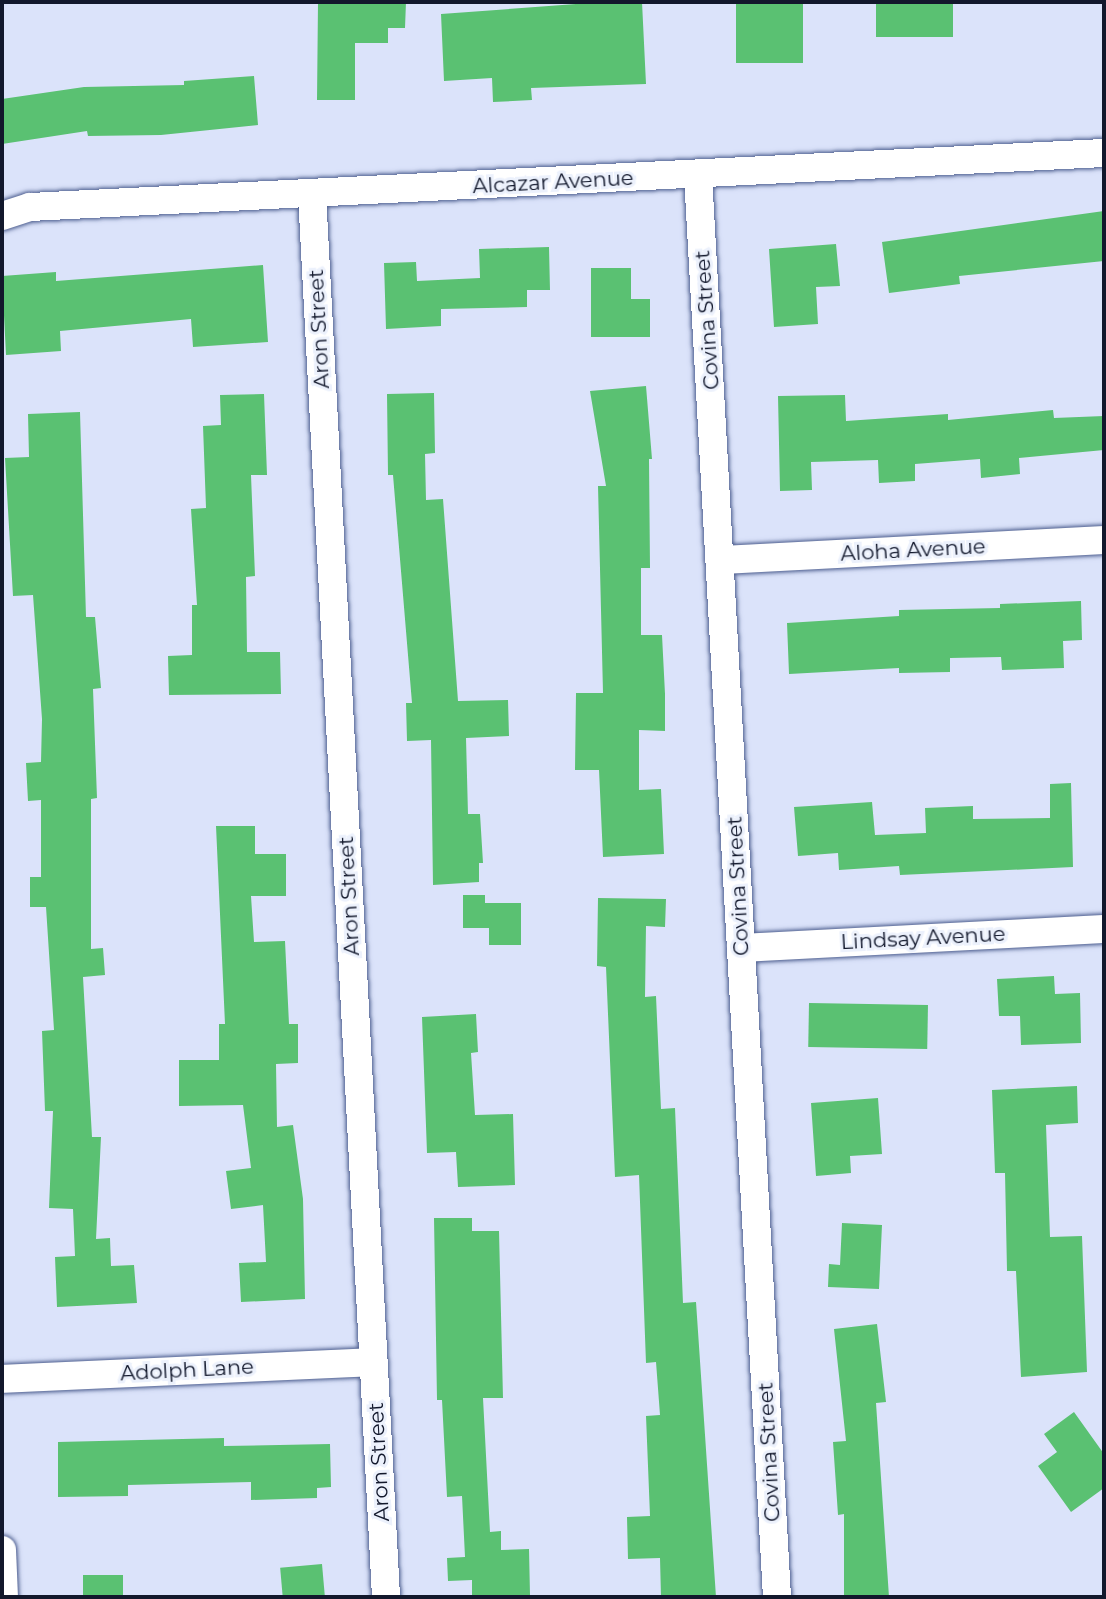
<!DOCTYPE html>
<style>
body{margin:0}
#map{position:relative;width:1106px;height:1599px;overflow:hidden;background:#dbe3fa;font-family:Montserrat,sans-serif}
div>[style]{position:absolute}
.building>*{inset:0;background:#5ac172;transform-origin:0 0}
.roads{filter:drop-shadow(0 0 2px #4d5e8f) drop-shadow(0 0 2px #4d5e8f)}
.minor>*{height:28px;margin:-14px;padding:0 14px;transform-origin:14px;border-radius:14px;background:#fff}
span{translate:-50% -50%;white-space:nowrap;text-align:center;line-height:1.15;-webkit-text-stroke:6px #ecf1fc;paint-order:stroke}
.street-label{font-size:21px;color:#12182c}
.frame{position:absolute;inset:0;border:4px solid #12182c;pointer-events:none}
</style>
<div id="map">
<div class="building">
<i style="clip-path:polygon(318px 2px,406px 2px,405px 28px,388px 28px,388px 43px,355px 43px,355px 100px,317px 100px)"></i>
<i style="clip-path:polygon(603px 2px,642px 2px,646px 84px,531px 88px,532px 100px,493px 102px,492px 78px,444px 81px,441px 14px)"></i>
<i style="left:736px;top:2px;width:67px;height:61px"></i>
<i style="left:876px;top:2px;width:77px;height:35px"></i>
<i style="clip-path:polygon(254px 76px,258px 125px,161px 135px,88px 136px,87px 131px,2px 144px,2px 99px,84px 87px,184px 85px,184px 81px)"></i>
<i style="clip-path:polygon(1104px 211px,1104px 261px,959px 276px,960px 284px,889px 293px,882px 242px)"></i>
<i style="clip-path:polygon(836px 244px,840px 286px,816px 287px,818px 324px,774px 327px,769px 249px)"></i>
<i style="clip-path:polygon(549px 247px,550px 290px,527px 290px,527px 307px,441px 309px,441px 326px,386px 329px,384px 263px,416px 262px,417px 281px,480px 278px,479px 249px)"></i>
<i style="clip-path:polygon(263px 265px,268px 342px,193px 347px,191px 319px,60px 331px,61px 351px,6px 355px,2px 276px,56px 272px,56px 281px)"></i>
<i style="clip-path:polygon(591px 268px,631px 268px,631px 299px,650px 299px,650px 337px,591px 337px)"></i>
<i style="clip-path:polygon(646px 386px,652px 459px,649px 459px,650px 568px,641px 568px,641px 635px,662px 635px,665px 694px,665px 731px,639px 730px,639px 790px,661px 789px,664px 854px,603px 857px,599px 770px,575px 770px,576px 693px,603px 693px,598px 486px,606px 486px,590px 391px)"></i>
<i style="clip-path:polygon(434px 393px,435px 453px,425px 454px,426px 500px,443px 499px,458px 701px,508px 700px,509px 736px,466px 738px,468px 814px,480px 814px,483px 863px,479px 863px,479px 882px,433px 885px,431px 740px,407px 741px,406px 703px,412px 703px,393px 475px,388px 475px,387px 394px)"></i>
<i style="clip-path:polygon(264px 394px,267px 475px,251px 475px,255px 576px,246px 577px,247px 652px,280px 652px,281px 694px,169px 695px,168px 656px,192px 655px,192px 605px,197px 605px,191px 509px,206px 508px,203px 426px,221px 425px,220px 395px)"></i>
<i style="clip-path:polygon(845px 395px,846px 421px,948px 414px,948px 420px,1053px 410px,1054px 418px,1104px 416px,1104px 450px,1019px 458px,1020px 474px,981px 478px,980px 459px,915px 464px,915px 481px,879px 483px,878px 460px,811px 462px,812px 490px,780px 491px,778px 396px)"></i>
<i style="clip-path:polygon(80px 412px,86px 617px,95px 617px,101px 688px,93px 689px,97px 798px,91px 799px,91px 949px,103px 948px,105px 975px,83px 977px,92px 1137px,101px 1137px,96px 1239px,110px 1238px,111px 1266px,134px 1265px,137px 1303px,57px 1307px,55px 1257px,75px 1256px,73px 1209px,49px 1208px,53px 1111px,45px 1111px,42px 1031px,54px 1030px,46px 907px,30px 907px,30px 877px,41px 877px,41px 800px,28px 801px,26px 763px,41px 762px,42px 719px,33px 595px,13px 596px,5px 458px,29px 457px,28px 414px)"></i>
<i style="clip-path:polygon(1081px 601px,1082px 640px,1063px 641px,1064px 668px,1002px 670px,1001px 657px,950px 658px,950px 672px,899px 673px,899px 668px,789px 674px,787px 623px,899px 616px,899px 610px,1000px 608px,1000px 604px)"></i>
<i style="clip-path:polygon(1071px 783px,1073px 867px,900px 875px,899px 866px,839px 870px,838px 853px,798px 856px,794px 807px,872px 802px,875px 835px,926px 833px,925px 808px,973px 806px,973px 819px,1050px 818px,1050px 784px)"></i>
<i style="clip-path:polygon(216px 826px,255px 826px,255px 854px,286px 854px,286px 896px,251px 896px,254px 942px,285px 941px,289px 1024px,298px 1024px,298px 1063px,276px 1064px,277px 1127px,293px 1125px,303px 1199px,305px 1299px,241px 1302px,239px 1263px,266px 1262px,263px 1205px,231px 1209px,226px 1171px,251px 1168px,243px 1105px,179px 1106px,179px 1060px,219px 1060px,219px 1024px,225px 1024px)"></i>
<i style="clip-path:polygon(463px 895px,485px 895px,485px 903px,521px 903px,521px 945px,489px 945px,489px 928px,463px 928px)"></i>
<i style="clip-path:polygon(598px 898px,666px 899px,665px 927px,646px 926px,645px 997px,656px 996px,661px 1109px,675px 1108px,683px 1303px,696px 1302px,716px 1597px,661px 1597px,660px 1558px,628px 1559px,627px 1517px,650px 1516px,646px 1416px,660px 1415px,656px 1362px,646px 1363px,639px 1175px,615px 1177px,606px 967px,597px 966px)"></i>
<i style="clip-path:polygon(1054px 976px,1055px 994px,1080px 993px,1081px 1043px,1021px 1045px,1020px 1016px,999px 1016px,997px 979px)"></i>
<i style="left:809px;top:1003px;width:119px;height:44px;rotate:1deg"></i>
<i style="clip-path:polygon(476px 1014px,478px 1052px,471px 1053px,475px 1115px,513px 1114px,515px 1185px,458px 1187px,456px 1152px,427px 1153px,422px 1017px)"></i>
<i style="clip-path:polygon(1077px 1086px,1078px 1123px,1046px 1125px,1050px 1237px,1082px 1236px,1087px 1372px,1021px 1377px,1016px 1271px,1007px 1271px,1005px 1173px,995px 1173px,992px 1090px)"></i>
<i style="clip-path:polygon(878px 1098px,882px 1154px,850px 1156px,851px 1173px,816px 1176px,811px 1103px)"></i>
<i style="clip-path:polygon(434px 1218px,472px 1218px,472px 1231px,499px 1231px,503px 1398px,483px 1398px,490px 1532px,501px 1531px,501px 1550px,529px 1549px,530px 1595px,472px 1597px,472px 1580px,448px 1581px,447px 1558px,465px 1557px,462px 1496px,447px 1497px,442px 1400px,437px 1400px)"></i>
<i style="clip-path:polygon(842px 1223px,882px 1225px,879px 1289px,828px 1287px,829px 1264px,840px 1265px)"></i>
<i style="clip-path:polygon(877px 1324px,886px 1402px,876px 1403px,889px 1597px,844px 1597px,844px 1514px,838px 1515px,833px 1442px,846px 1441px,834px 1329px)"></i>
<i style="clip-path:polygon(1074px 1412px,1104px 1454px,1104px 1488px,1071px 1512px,1038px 1466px,1057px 1452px,1044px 1434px)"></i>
<i style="clip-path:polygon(224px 1438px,224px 1446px,330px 1444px,331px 1487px,317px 1488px,317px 1498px,251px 1500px,251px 1482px,128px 1485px,128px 1496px,58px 1497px,58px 1442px)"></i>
<i style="left:322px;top:1564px;width:33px;height:42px;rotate:85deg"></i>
<i style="left:123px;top:1575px;width:22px;height:40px;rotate:90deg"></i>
</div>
<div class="roads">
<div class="minor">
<i style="left:698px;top:175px;width:1424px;rotate:86.82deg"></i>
<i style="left:312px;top:194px;width:1405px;rotate:86.98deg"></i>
<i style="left:2px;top:216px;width:29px;rotate:-18deg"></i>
<i style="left:30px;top:207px;width:1075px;rotate:-2.88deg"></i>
<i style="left:722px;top:560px;width:383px;rotate:-3deg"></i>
<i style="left:741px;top:948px;width:363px;rotate:-3deg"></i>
<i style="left:2px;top:1379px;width:371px;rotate:-2.6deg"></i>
<i style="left:2px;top:1550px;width:47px;rotate:87.6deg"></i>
</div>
</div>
<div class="street-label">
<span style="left:553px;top:182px;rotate:-3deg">Alcazar Avenue</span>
<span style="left:707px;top:320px;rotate:-94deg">Covina Street</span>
<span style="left:319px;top:329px;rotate:-93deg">Aron Street</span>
<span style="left:913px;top:550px;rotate:-3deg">Aloha Avenue</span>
<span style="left:738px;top:886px;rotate:-93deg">Covina Street</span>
<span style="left:349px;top:896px;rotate:-93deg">Aron Street</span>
<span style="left:923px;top:938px;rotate:-3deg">Lindsay Avenue</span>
<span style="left:187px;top:1370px;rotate:-3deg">Adolph Lane</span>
<span style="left:769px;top:1452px;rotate:-93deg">Covina Street</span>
<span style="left:379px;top:1462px;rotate:-93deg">Aron Street</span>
</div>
<div class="frame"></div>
</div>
